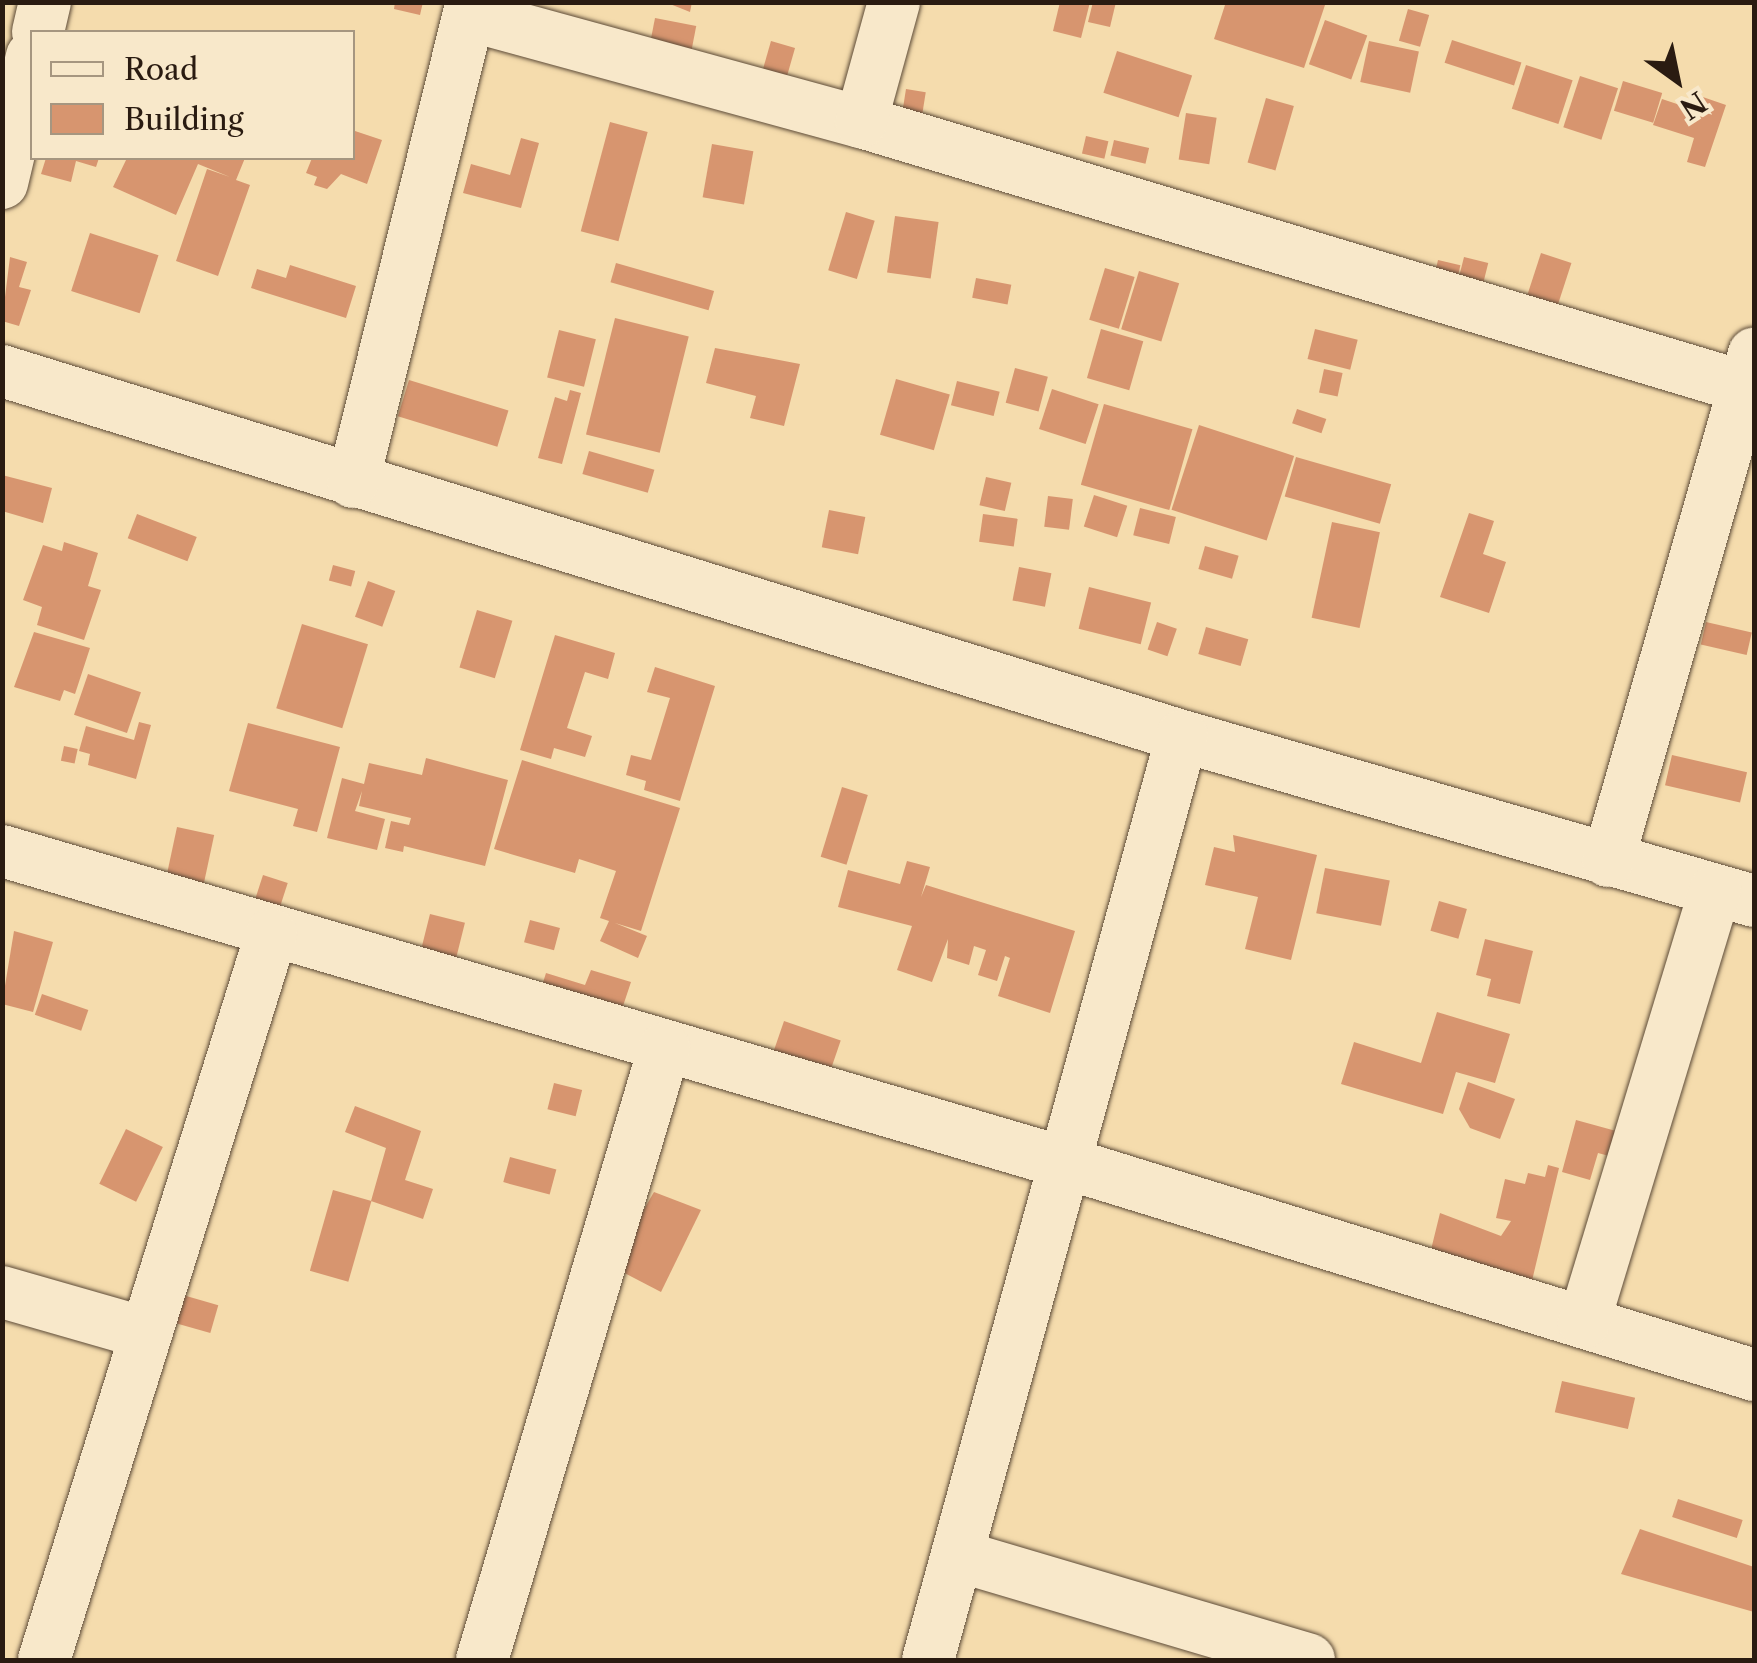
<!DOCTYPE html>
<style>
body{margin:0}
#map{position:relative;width:1757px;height:1663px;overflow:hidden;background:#f5dcad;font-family:"Libre Caslon Text",serif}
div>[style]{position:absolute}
.building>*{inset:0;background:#d7956f;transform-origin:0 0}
.roads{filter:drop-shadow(0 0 2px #5d4b38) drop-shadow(0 0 2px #5d4b38)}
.minor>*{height:52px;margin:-26px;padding:0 26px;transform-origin:26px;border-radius:26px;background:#f8e8ca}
span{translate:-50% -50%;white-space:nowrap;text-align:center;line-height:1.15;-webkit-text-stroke:10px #f8e8ca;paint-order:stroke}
.frame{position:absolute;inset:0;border:5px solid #2a1b11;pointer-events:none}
.legend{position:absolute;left:30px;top:30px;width:325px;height:130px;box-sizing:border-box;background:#f8e8ca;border:2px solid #a69680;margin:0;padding:12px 18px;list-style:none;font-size:30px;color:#2a1b11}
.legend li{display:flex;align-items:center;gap:20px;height:50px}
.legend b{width:50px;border:2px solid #a69680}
.north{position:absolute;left:1627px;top:30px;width:100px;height:100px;-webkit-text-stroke:8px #f8e8ca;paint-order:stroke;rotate:147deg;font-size:28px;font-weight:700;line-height:40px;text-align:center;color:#2a1b11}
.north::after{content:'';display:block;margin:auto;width:35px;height:45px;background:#2a1b11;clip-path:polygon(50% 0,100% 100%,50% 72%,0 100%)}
</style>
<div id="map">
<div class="building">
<i style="clip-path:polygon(395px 2px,423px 2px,420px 15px,394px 9px)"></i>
<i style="clip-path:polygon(665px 2px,692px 2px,690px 12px)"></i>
<i style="clip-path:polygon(1060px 2px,1090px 2px,1081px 38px,1053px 31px)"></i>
<i style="clip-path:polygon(1093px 2px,1116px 2px,1110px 27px,1088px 22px)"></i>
<i style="clip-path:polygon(1226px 2px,1326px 2px,1304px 68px,1214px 39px)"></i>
<i style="left:1408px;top:9px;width:22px;height:33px;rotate:16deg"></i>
<i style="left:655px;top:18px;width:42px;height:28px;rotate:11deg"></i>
<i style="left:1325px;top:20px;width:45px;height:47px;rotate:20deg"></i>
<i style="left:1452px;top:40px;width:73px;height:24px;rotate:18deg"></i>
<i style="left:771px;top:41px;width:25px;height:39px;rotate:16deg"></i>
<i style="left:1369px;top:41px;width:51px;height:42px;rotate:12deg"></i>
<i style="left:1117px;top:51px;width:79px;height:44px;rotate:18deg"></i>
<i style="left:1526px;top:65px;width:49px;height:46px;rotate:18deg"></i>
<i style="left:1580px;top:76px;width:40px;height:54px;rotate:18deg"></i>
<i style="left:1623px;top:81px;width:41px;height:31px;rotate:17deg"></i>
<i style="left:906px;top:89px;width:20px;height:27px;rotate:9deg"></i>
<i style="clip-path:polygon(1697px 95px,1726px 105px,1705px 167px,1687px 162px,1694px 138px,1653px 125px,1662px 99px,1692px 109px)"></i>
<i style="left:1266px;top:98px;width:29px;height:67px;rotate:16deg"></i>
<i style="left:1186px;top:113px;width:31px;height:47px;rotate:9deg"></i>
<i style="left:610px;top:122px;width:39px;height:113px;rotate:15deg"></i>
<i style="clip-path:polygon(352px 130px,382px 140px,367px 184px,341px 174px,327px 189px,314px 185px,317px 177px,306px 173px,312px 158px,352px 158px)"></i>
<i style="left:1086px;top:136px;width:23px;height:18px;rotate:13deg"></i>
<i style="clip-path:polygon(521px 138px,539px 143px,521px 208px,463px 193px,471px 164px,510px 175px)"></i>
<i style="left:1114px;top:140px;width:36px;height:16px;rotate:13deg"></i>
<i style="left:712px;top:144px;width:42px;height:54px;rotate:10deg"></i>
<i style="clip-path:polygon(46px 158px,99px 158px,96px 167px,76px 161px,71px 182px,41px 174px)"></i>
<i style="clip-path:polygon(127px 158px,245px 158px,236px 180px,250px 185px,218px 276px,176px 261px,207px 169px,230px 177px,198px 164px,176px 215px,113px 187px)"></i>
<i style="left:846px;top:212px;width:30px;height:61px;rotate:17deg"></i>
<i style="left:895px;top:216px;width:44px;height:57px;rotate:8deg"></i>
<i style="left:90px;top:233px;width:72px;height:61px;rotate:18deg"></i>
<i style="left:1541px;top:253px;width:32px;height:54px;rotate:18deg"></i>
<i style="clip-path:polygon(10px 257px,27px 262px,19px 287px,31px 290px,19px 326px,2px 321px)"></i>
<i style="left:1464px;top:257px;width:25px;height:24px;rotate:14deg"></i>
<i style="left:1438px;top:260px;width:23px;height:20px;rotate:13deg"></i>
<i style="left:616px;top:263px;width:102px;height:20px;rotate:16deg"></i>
<i style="clip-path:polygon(290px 265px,356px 286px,346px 318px,251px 288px,257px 269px,286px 278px)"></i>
<i style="left:1105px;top:268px;width:31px;height:54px;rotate:17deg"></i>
<i style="left:1139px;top:271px;width:42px;height:61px;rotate:17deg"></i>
<i style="left:976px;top:278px;width:36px;height:20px;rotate:11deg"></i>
<i style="left:615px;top:318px;width:76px;height:120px;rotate:14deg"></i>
<i style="left:1101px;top:329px;width:44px;height:51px;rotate:16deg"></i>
<i style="left:1315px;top:329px;width:44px;height:31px;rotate:14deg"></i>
<i style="left:559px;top:330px;width:38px;height:49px;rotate:14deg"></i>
<i style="clip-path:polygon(715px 348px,800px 364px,784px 426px,750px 418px,756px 396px,706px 383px)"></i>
<i style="left:1015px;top:368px;width:34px;height:36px;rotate:15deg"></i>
<i style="left:1324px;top:369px;width:19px;height:24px;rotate:12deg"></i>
<i style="left:896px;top:379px;width:56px;height:58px;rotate:16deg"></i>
<i style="left:409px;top:380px;width:104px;height:38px;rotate:17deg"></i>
<i style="left:957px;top:381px;width:44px;height:25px;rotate:14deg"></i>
<i style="left:1052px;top:389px;width:49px;height:42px;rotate:18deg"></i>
<i style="clip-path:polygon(570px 390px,581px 393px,562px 464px,538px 458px,555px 397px,567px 401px)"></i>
<i style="left:1104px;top:404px;width:92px;height:84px;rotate:16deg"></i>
<i style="left:1297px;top:409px;width:31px;height:15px;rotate:19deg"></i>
<i style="left:1199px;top:425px;width:100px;height:89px;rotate:18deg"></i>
<i style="left:589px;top:451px;width:68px;height:24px;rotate:16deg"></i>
<i style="left:1296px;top:457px;width:99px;height:41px;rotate:16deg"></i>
<i style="clip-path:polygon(2px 475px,52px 488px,43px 523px,2px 511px)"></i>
<i style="left:986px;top:477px;width:26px;height:29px;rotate:13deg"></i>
<i style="left:1094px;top:495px;width:35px;height:33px;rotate:18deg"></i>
<i style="left:1048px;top:496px;width:25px;height:31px;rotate:7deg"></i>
<i style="left:1140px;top:508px;width:37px;height:28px;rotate:14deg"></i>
<i style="left:829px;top:510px;width:37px;height:38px;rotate:11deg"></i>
<i style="clip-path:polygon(1469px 513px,1494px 521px,1483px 554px,1506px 562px,1489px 613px,1440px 597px)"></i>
<i style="left:137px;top:514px;width:64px;height:26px;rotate:21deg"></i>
<i style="left:983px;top:514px;width:35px;height:28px;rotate:8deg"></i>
<i style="left:1332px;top:522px;width:49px;height:98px;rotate:12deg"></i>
<i style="clip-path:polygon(64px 542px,98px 553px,88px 586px,101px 590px,84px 640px,37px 625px,42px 607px,23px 600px,43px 545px,62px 551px)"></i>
<i style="left:1205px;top:546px;width:35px;height:24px;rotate:16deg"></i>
<i style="left:333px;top:565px;width:23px;height:16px;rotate:15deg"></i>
<i style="left:1019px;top:567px;width:33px;height:34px;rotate:11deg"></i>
<i style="left:368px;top:581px;width:29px;height:38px;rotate:20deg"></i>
<i style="left:1089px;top:587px;width:64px;height:43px;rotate:14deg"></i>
<i style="left:477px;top:610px;width:37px;height:60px;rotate:17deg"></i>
<i style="left:1157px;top:622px;width:21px;height:29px;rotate:19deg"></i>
<i style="left:1706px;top:622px;width:47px;height:23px;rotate:13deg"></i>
<i style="left:302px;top:624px;width:69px;height:88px;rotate:17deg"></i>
<i style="left:1206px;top:627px;width:44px;height:28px;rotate:16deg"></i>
<i style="clip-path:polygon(34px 632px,90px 648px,75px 694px,64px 690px,60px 701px,14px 687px)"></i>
<i style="clip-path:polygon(555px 635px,615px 653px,608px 679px,585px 672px,567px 728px,592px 736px,585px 757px,554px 748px,551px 759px,520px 750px)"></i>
<i style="clip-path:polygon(655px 667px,715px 686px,680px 801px,644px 790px,646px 781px,626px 775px,631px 755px,651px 760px,670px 698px,647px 692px)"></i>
<i style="left:88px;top:674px;width:56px;height:43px;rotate:19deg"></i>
<i style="clip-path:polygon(139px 722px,151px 725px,136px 779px,88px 765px,90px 754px,79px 751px,86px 726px,134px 740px)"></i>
<i style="clip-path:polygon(248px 723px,340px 747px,317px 832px,293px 826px,298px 809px,229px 791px)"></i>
<i style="left:64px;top:746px;width:14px;height:15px;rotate:12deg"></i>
<i style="left:1672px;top:755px;width:77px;height:31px;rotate:13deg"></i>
<i style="clip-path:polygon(426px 758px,508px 780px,485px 866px,404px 846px,403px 852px,385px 848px,391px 821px,409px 825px,411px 818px,359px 806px,362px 791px,355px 811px,385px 819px,377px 850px,327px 838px,342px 778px,364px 784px,369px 763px,422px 775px)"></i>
<i style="clip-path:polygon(522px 760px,680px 808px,641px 931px,615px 923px,647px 936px,638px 958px,600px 941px,609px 921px,600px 918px,616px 871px,579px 859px,575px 873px,494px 849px)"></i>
<i style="left:842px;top:787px;width:27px;height:73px;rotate:17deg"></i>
<i style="left:177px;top:827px;width:38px;height:53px;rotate:12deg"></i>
<i style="clip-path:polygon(1233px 835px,1317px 855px,1291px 960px,1245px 949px,1258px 897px,1205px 885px,1214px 847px,1235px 852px)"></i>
<i style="clip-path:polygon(907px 861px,930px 867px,921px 897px,926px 885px,1075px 931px,1050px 1013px,998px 996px,1010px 958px,1005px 956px,997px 981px,978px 975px,986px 950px,974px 946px,969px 965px,947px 958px,948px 939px,932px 982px,897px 970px,912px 926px,838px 907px,848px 870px,900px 884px)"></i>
<i style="left:1325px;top:868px;width:66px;height:46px;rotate:11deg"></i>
<i style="left:263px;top:875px;width:26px;height:36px;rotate:18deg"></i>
<i style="left:1439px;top:901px;width:29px;height:31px;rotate:16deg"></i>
<i style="left:430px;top:914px;width:36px;height:44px;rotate:14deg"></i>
<i style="left:530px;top:920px;width:31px;height:23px;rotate:15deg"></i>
<i style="clip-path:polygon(14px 931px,53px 942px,33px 1012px,2px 1004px)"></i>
<i style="clip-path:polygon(1485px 939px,1533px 951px,1520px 1004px,1487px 996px,1491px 979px,1476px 975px)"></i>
<i style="clip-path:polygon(591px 970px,631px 982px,619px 1018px,540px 992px,546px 973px,585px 985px)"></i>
<i style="left:42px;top:994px;width:49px;height:22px;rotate:19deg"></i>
<i style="clip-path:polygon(1437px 1012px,1510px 1034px,1495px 1083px,1456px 1072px,1443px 1114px,1341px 1084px,1354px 1042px,1421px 1063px)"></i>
<i style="left:784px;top:1021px;width:60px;height:39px;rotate:19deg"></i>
<i style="clip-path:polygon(1468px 1082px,1515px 1099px,1500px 1139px,1470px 1128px,1459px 1109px)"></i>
<i style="left:554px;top:1083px;width:29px;height:27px;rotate:14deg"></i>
<i style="clip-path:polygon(355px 1106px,421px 1131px,405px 1180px,433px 1189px,423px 1219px,371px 1201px,386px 1148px,345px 1132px)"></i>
<i style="clip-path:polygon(1576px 1120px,1627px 1134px,1620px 1159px,1598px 1153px,1590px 1180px,1562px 1172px)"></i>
<i style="left:126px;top:1129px;width:41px;height:61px;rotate:26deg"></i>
<i style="left:510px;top:1157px;width:48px;height:26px;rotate:15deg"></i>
<i style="clip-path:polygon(1548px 1165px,1559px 1168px,1530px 1289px,1427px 1266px,1440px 1213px,1501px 1236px,1511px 1221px,1496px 1218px,1505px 1179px,1525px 1184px,1528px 1173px,1545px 1177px)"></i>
<i style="left:333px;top:1190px;width:40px;height:84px;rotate:16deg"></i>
<i style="clip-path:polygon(654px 1192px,701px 1210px,661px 1292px,611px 1266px)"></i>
<i style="left:176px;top:1293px;width:44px;height:29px;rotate:16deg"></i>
<i style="left:1562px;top:1381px;width:75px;height:32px;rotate:13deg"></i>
<i style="left:1678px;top:1499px;width:68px;height:19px;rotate:18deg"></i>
<i style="clip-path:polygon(1640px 1529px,1754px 1567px,1754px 1612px,1621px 1574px)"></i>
</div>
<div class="roads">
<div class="minor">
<i style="left:469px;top:15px;width:406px;rotate:15.3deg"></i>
<i style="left:861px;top:122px;width:932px;rotate:16.71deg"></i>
<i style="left:38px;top:32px;width:31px;rotate:-77deg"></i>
<i style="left:861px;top:122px;width:124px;rotate:-74.6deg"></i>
<i style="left:2px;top:183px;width:130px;rotate:-76.7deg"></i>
<i style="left:2px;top:371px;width:1235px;rotate:17.19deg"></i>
<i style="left:1182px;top:736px;width:595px;rotate:16.09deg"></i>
<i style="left:353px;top:482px;width:495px;rotate:-76.1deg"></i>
<i style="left:2px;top:851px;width:1112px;rotate:16.35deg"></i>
<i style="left:1069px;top:1164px;width:717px;rotate:17.12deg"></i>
<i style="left:1608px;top:861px;width:528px;rotate:-73.94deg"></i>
<i style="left:2px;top:1292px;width:149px;rotate:16deg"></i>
<i style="left:1584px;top:1322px;width:451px;rotate:-73.1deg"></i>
<i style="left:959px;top:1556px;width:365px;rotate:16.5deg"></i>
<i style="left:44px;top:1660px;width:760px;rotate:-72.61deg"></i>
<i style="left:482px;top:1660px;width:638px;rotate:-73.41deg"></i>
<i style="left:928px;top:1660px;width:958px;rotate:-74.63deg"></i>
</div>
</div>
<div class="frame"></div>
<ul class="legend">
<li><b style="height:12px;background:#f8e8ca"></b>Road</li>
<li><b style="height:28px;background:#d7956f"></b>Building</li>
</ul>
<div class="north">N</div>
</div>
